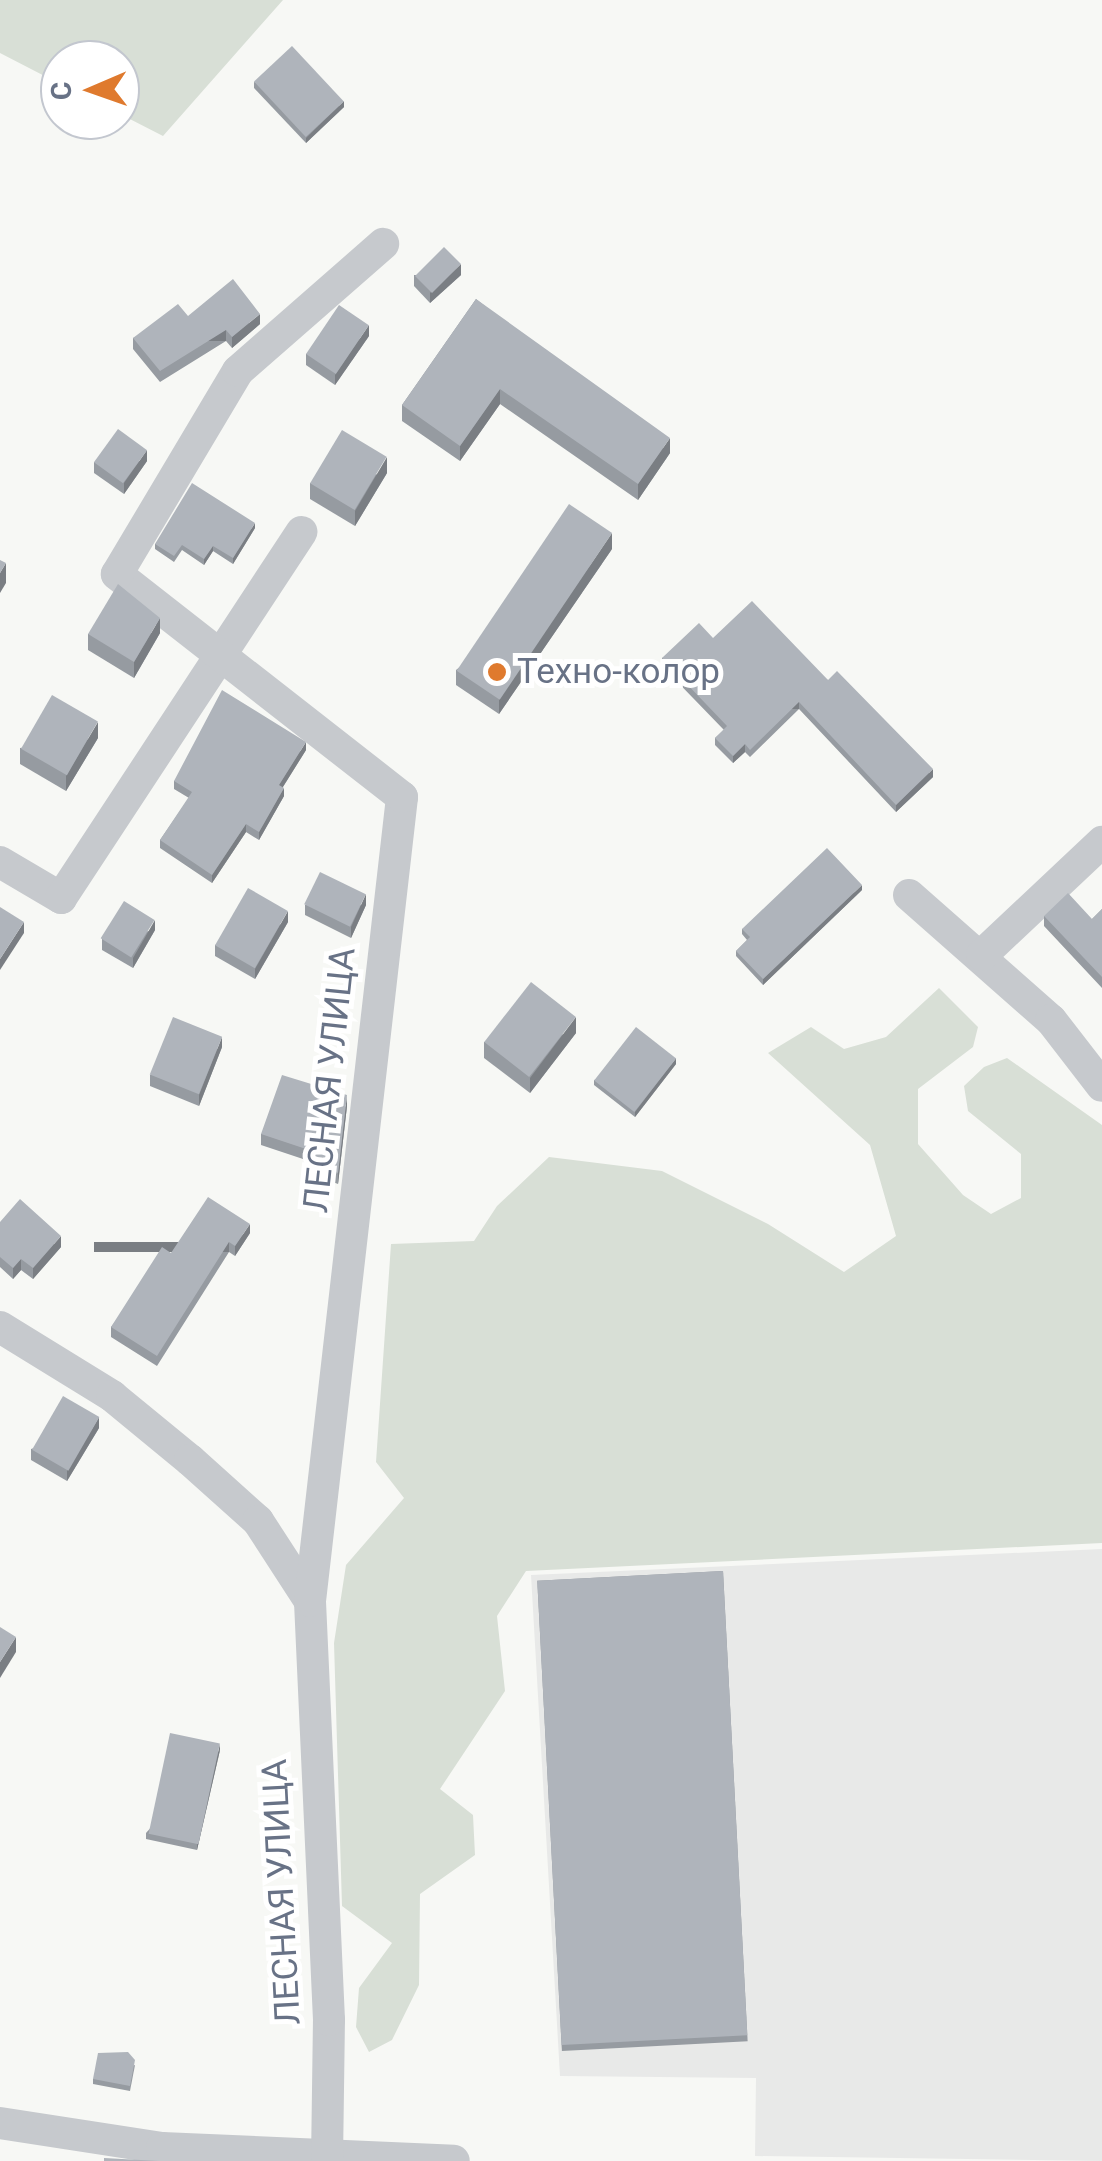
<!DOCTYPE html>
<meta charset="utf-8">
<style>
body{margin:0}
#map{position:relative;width:1102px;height:2161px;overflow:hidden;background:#f7f8f5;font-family:Roboto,sans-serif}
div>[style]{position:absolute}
.built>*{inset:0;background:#e8e9e8}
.green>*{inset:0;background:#d8dfd6}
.minor>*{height:32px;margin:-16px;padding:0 16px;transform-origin:16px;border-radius:16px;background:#c6c9cd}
.wall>*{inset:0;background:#969ba1;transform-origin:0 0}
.shaded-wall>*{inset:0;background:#7a7e83;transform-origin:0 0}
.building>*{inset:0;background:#afb4bb;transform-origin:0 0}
.dots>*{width:28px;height:28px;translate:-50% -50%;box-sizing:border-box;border:5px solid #fff;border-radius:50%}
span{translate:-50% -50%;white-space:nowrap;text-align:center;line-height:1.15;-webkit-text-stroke:10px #fff;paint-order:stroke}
.poi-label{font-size:35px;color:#687286}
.left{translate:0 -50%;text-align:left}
.street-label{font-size:35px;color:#687286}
.north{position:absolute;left:40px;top:40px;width:100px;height:100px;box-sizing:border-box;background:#fff;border:2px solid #c3c7cf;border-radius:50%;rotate:268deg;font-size:28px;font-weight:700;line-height:40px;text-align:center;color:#687286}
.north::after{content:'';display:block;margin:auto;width:35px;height:45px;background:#df7a2e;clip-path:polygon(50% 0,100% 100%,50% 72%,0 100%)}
</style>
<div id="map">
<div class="built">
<i style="clip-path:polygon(1102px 1549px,1102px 2161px,755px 2156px,756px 2078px,560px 2076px,531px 1575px)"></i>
</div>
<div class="green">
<i style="clip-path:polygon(0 0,283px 0,163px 136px,120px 114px,120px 60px,60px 60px,60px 84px,0 53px)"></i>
<i style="clip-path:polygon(939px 988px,978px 1027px,973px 1047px,918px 1089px,918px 1144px,963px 1195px,991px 1214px,1021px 1198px,1021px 1154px,968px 1111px,964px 1086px,984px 1067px,1007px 1058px,1102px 1125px,1102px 1543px,526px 1571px,497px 1616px,505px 1691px,440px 1789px,473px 1815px,475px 1855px,420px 1894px,419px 1985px,392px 2040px,369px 2052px,356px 2027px,359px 1988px,392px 1943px,342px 1906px,334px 1643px,346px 1565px,404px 1498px,376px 1462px,391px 1244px,474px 1241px,497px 1206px,549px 1157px,662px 1171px,768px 1224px,844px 1272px,896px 1236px,870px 1145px,768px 1053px,811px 1027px,844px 1049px,886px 1037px)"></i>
</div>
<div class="minor">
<i style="left:0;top:862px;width:71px;rotate:30.5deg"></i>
<i style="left:61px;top:898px;width:438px;rotate:-56.7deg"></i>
<i style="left:909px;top:895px;width:189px;rotate:41.4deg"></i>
<i style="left:1051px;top:1020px;width:83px;rotate:52.3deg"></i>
<i style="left:982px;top:955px;width:165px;rotate:-43.3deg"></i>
<i style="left:0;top:1327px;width:132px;rotate:31.6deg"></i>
<i style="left:112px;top:1396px;width:101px;rotate:39.4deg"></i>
<i style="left:190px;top:1460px;width:91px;rotate:41.9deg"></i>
<i style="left:258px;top:1521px;width:95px;rotate:57deg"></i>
<i style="left:0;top:2123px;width:164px;rotate:8.8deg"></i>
<i style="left:162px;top:2148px;width:292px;rotate:2.5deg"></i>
<i style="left:327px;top:2161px;width:141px;rotate:-89.2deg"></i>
<i style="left:329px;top:2020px;width:419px;rotate:-92.6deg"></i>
<i style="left:310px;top:1601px;width:809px;rotate:-83.47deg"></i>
<i style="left:402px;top:797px;width:362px;rotate:-142deg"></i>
<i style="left:117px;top:574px;width:236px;rotate:-59.2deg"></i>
<i style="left:238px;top:371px;width:193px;rotate:-41.2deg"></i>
</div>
<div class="wall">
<i style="clip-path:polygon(254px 82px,344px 107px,306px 143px,254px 88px)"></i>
<i style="clip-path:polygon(414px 275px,461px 275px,430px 303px,414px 286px)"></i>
<i style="clip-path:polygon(476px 299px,670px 453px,638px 500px,500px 404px,460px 461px,402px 421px,402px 405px)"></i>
<i style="clip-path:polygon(188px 316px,260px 324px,232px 348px,226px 341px,160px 382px,133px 349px,133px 338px)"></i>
<i style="clip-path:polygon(369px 336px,335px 385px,306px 365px,306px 354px)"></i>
<i style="clip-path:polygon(147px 461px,124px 494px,94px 473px,94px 462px)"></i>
<i style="clip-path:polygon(387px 473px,355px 526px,310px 499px,310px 483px)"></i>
<i style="clip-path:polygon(255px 528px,233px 564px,213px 551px,204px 565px,182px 550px,174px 562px,155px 549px,155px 544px)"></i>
<i style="clip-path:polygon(612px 549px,499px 714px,456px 685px,456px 670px)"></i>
<i style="clip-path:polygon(160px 633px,134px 678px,88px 650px,88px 634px)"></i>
<i style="clip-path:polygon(713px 638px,828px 680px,933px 777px,896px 812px,799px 709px,750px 757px,745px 752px,733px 763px,715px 745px,715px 738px,724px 730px,662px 666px,662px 658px)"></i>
<i style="clip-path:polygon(98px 738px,66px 791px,20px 764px,20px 748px)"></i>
<i style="clip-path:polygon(306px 750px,283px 787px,284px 796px,259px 840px,246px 832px,212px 883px,160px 848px,160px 840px,189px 798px,174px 789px,174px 781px)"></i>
<i style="clip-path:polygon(862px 890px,763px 985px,736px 956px,736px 951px,747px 940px,742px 934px,742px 929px)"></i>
<i style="clip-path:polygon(305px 905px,366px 905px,351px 938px,305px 915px)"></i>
<i style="clip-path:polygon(1102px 909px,1102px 988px,1044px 926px,1044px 916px,1092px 919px)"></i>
<i style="clip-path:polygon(288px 922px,255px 979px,215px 956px,215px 945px)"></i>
<i style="clip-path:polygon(155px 930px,133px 968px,102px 950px,102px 939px)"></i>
<i style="clip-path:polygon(576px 1033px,530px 1093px,484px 1058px,484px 1042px)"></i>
<i style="clip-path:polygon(222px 1047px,199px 1106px,150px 1086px,150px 1075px)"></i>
<i style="clip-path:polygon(676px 1064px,635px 1117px,594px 1085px,594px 1080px)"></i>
<i style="clip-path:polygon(347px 1106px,338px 1184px,309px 1173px,309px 1161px,261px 1145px,261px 1134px)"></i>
<i style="clip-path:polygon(0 1222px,61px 1247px,33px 1279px,21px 1270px,13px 1279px,0 1267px)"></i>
<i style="clip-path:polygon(250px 1233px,235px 1256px,229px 1252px,157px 1366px,111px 1337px,111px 1327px,171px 1253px)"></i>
<i style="clip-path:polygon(99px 1428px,67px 1481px,31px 1460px,31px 1449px)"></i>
<i style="left:723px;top:1571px;width:471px;height:186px;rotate:87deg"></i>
<i style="clip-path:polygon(220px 1750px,197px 1850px,146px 1839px,146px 1833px)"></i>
<i style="clip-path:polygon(135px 2065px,130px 2091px,93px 2084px,93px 2079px)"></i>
</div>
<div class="shaded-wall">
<i style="clip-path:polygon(344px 101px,344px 107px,306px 143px,306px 138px)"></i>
<i style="clip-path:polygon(461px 264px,461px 275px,430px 303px,430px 293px)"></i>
<i style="clip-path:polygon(260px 314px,260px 324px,232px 348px,232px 337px)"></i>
<i style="clip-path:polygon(369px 325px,369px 336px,335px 385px,335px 375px)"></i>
<i style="left:226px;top:330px;width:11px;height:78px;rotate:90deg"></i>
<i style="clip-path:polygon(500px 389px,500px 404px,460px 461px,460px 446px)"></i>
<i style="clip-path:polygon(670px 438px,670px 453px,638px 500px,638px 484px)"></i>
<i style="clip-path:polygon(147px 450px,147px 461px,124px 494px,124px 483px)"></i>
<i style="clip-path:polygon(387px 457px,387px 473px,355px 526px,355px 511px)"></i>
<i style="clip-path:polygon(255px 523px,255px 528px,233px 564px,233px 558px)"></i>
<i style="clip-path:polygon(612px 533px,612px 549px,499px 714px,499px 699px)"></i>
<i style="clip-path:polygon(213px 546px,213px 551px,204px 565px,204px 559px)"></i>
<i style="clip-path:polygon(6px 563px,6px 583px,0 593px,0 573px)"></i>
<i style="clip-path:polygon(160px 618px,160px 633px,134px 678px,134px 662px)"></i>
<i style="left:799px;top:702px;width:7px;height:69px;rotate:90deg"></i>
<i style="clip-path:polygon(98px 722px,98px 738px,66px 791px,66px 776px)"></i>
<i style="clip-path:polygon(306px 742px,306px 750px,279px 793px,279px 785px)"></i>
<i style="clip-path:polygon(745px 744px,745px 752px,733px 763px,733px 756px)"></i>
<i style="clip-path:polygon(933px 769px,933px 777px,896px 812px,896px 805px)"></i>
<i style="clip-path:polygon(284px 788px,284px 796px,259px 840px,259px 832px)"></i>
<i style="clip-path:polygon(246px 824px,246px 832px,212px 883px,212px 875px)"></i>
<i style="clip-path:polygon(862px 885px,862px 890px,763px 985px,763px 979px)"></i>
<i style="clip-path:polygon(366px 894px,366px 905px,351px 938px,351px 927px)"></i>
<i style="clip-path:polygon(288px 911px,288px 922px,255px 979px,255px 969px)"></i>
<i style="clip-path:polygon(155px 920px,155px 930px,133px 968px,133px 958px)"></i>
<i style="clip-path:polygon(24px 922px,24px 933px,0 970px,0 959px)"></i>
<i style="clip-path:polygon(576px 1017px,576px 1033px,530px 1093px,530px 1078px)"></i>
<i style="clip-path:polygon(222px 1037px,222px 1047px,199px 1106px,199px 1095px)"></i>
<i style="clip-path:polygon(676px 1058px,676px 1064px,635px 1117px,635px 1112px)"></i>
<i style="clip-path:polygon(347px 1095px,347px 1106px,338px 1184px,338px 1173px)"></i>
<i style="clip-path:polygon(250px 1224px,250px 1233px,235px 1256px,235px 1246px)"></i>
<i style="clip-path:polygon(61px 1236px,61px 1247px,33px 1279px,33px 1268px)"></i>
<i style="left:229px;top:1242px;width:10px;height:135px;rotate:90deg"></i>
<i style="clip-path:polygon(21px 1259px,21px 1270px,13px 1279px,13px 1268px)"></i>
<i style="clip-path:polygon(99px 1417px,99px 1428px,67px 1481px,67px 1471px)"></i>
<i style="clip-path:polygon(16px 1637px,16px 1652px,0 1678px,0 1662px)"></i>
<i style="clip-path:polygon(220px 1744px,220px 1750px,197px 1850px,197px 1845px)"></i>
</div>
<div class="building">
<i style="left:292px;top:46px;width:76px;height:52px;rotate:47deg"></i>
<i style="left:444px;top:247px;width:24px;height:41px;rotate:45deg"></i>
<i style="clip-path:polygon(233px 279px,260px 314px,232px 337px,226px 330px,160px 371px,133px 338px,178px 304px,188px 316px)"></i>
<i style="clip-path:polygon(476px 299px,670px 438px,638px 484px,500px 389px,460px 446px,402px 405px)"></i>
<i style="left:339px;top:305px;width:36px;height:59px;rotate:34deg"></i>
<i style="left:118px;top:429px;width:36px;height:41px;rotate:36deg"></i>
<i style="left:342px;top:430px;width:52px;height:62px;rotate:31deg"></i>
<i style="clip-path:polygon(192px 483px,255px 523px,233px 558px,213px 546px,204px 559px,182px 545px,174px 556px,155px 544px)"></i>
<i style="left:569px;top:504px;width:52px;height:201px;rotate:34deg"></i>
<i style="clip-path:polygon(0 560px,6px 563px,0 573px)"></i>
<i style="clip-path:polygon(118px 584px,160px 618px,134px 662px,88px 634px)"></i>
<i style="clip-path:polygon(752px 601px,828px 680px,837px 671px,933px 769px,896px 805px,799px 702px,750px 750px,745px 744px,733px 756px,715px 738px,727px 726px,662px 658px,699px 623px,713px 638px)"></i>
<i style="clip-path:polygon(222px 690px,306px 742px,279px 785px,284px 788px,259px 832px,246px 824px,212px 875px,160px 840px,192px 792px,174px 781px)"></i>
<i style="left:52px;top:695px;width:53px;height:62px;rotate:30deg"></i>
<i style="clip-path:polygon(827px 848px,862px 885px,763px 979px,736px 951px,750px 937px,742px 929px)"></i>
<i style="left:320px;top:872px;width:51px;height:36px;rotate:26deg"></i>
<i style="left:248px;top:888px;width:46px;height:66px;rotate:30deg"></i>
<i style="clip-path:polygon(1068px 893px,1092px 919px,1102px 909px,1102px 977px,1044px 916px)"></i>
<i style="left:124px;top:901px;width:36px;height:44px;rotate:32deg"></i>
<i style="clip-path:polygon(0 907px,24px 922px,0 959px)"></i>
<i style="left:531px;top:982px;width:57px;height:76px;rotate:38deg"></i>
<i style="left:173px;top:1017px;width:53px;height:62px;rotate:22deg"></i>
<i style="left:636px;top:1027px;width:51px;height:68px;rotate:38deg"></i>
<i style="clip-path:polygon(282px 1075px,347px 1095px,338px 1173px,309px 1162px,312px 1151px,261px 1134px)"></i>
<i style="clip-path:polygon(208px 1197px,250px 1224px,235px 1246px,229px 1242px,157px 1356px,111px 1327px,162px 1247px,171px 1253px)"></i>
<i style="clip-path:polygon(20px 1199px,61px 1236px,33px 1268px,21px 1259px,13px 1268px,0 1257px,0 1222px)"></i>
<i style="left:63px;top:1396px;width:42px;height:62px;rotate:30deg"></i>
<i style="left:723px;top:1571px;width:465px;height:186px;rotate:87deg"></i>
<i style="clip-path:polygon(0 1627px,16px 1637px,0 1662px)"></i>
<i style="left:170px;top:1733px;width:51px;height:103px;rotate:12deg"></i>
<i style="clip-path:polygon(128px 2052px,135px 2060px,130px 2086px,93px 2079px,98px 2053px)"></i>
<i style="clip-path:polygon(104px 2158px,159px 2161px,104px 2161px)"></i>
</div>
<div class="dots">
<i style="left:497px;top:672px;background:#df7a2e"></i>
</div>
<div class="poi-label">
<span class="left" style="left:517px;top:672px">Техно-колор</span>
</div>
<div class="street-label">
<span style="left:330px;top:1080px;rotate:-84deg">ЛЕСНАЯ УЛИЦА</span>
<span style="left:282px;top:1892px;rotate:-93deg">ЛЕСНАЯ УЛИЦА</span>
</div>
<div class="north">С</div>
</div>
